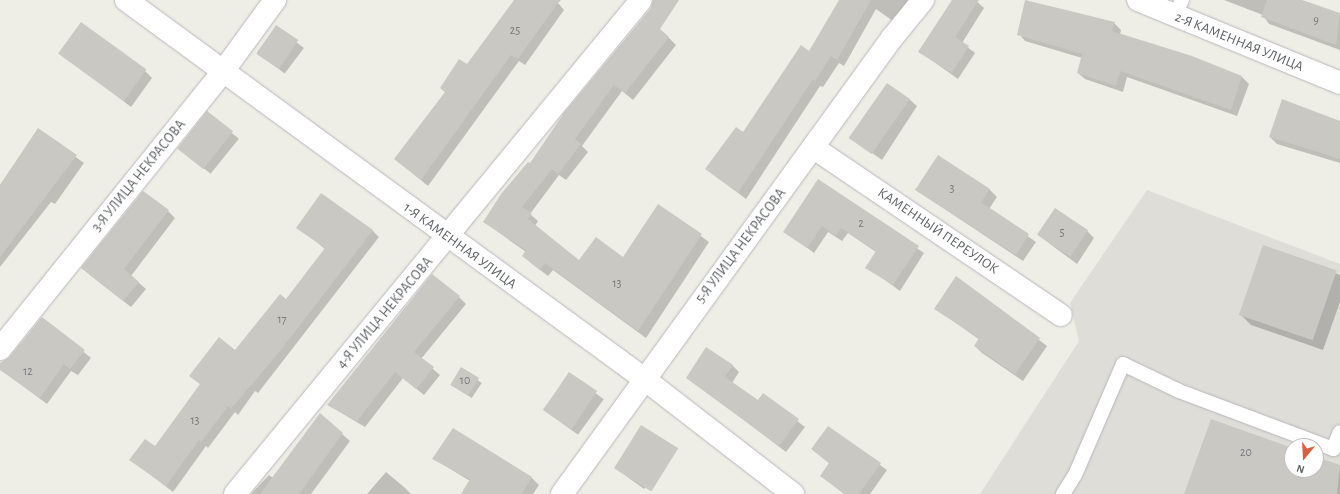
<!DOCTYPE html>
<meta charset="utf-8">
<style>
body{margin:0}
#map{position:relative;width:1340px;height:494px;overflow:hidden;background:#efeee6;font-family:"Alegreya Sans",sans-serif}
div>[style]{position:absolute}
.industrial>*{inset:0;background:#deddd8}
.shadow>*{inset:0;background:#0003;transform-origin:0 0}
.building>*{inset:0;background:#cac8c3;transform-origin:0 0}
.roads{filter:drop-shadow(0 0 1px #b6b7bc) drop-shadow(0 0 1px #b6b7bc)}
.lane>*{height:14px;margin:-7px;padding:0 7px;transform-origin:7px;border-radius:7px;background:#fff}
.street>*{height:22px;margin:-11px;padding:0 11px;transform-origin:11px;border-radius:11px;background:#fff}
span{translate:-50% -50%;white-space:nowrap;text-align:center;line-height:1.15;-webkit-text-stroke:3px #fff;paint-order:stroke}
.number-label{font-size:12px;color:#797a7c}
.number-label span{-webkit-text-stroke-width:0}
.street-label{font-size:14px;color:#5e6065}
.north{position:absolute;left:1284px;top:438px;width:40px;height:40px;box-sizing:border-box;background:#fff;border:1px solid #bfbfc1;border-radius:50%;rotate:198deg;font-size:11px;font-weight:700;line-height:16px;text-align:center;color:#5e6065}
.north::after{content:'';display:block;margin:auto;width:14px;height:18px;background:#da6140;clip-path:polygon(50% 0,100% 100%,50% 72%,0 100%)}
</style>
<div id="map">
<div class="industrial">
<i style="clip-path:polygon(evenodd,1147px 190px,1340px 264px,1340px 494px,980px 494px,1079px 341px,1070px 303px,1147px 190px,1292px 446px,1316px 446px,1316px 470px,1292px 470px,1292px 446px)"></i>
</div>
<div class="shadow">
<i style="clip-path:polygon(517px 0,561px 0,558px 3px,564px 10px,525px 65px,519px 61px,428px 186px,395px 159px)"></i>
<i style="clip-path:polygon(840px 0,908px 0,893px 21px,876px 9px,844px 66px,839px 63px,823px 87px,820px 86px,746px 199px,707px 169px,743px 133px,810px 53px)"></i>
<i style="clip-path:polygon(953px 0,975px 0,984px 8px,962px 43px,975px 53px,958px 79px,920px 52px)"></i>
<i style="clip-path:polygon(1224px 0,1293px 0,1340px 15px,1340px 50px,1269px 24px,1263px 15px)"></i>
<i style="clip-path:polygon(1114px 23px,1121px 30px,1120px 35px,1192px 57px,1242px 77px,1249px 84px,1237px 116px,1127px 77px,1123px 92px,1085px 79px,1078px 73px,1082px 58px,1025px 41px,1019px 34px)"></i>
<i style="left:276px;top:27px;width:35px;height:32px;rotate:37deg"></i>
<i style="clip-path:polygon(668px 37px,676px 45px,633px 100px,622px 91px,582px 146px,588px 152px,566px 180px,559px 175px,530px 214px,538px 221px,535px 226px,580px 262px,623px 258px,658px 205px,709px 242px,646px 338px,553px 270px,548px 276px,531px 263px,526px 252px,484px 222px,531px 165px,565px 114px)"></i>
<i style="clip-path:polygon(60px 52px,145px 71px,152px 78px,131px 107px)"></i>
<i style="clip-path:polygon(909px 99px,917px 106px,882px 160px,852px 139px)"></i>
<i style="left:207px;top:113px;width:41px;height:45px;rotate:39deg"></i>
<i style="clip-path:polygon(1340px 122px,1340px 163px,1277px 144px,1270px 137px)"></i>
<i style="clip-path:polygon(38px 130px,84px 163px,55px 204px,51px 202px,0 267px,0 185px)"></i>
<i style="clip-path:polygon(819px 181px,924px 253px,900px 291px,867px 267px,876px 252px,848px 233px,842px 241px,828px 232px,814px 253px,785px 231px)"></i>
<i style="clip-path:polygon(989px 189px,997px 197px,989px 209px,1036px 242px,1023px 261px,916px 190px)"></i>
<i style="clip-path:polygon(168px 211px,175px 218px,131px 276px,146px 289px,131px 307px,90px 275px)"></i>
<i style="clip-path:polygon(298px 227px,372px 230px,379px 237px,258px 393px,255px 391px,238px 415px,235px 412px,208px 448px,206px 446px,173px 492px,131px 460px,155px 447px,201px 385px,191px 376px,236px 351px,286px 300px,325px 249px)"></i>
<i style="clip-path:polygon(1087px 231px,1094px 238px,1077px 264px,1038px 235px)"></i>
<i style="clip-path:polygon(1264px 247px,1340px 275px,1340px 302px,1323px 350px,1251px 325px,1241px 315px)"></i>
<i style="clip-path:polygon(956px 277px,1047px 346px,1023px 381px,982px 353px,975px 346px,980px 340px,936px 309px)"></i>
<i style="clip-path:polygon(459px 297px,466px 304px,421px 359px,440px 375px,424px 395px,403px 378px,365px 427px,328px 405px)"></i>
<i style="clip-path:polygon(42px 318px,91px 358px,78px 375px,71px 371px,47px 404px,0 369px)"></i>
<i style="clip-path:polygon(732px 365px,739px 372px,732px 383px,759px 401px,763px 395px,805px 427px,786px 452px,687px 377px)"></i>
<i style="left:461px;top:369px;width:25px;height:18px;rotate:34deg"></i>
<i style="left:569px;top:374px;width:43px;height:44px;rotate:36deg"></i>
<i style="clip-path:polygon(320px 415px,350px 441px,311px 494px,251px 494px,269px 475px,273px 478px)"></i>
<i style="clip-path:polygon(829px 428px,887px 470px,870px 494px,844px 494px,821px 476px,830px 464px,812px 449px)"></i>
<i style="clip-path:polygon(453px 429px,532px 478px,539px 485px,533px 494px,462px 494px,470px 481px,434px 459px)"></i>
<i style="clip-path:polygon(670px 447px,644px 489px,615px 468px)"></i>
<i style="clip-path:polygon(1292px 449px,1292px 470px,1316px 470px,1316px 458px,1340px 466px,1340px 494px,1185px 494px)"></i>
<i style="clip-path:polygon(386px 472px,404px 487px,411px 494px,367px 494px)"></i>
</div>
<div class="building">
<i style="clip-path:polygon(514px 0,560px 0,518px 59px,511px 55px,421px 180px,394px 159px,445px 92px,440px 88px,459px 59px,467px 64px)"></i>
<i style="clip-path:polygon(653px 0,679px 0,660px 29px,669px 37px,625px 93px,614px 85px,575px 139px,581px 144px,558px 174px,552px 169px,522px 207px,532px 213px,528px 219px,579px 260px,596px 237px,623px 257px,658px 204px,702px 234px,638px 331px,545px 263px,540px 270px,522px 256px,526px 250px,483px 222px,501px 194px,528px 162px,530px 163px,564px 113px,651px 8px)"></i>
<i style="clip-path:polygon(839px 0,871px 0,837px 60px,831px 56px,815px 81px,813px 79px,738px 193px,705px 169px,736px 127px,743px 132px,801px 45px,809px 51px)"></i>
<i style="clip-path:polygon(952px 0,979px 0,955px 37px,969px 46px,952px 73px,918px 52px)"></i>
<i style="clip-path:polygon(1025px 0,1115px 22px,1112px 31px,1192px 56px,1242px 76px,1231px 110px,1120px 71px,1116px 86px,1077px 73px,1082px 54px,1017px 35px)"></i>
<i style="clip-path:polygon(1267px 0,1302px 0,1340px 13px,1336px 45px,1261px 17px)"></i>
<i style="left:81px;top:22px;width:81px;height:39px;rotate:36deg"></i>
<i style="left:276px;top:25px;width:27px;height:35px;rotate:34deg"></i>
<i style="left:887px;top:83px;width:28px;height:67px;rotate:35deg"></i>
<i style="clip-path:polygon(1282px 99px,1340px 121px,1340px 159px,1269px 137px)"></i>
<i style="left:207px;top:111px;width:33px;height:48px;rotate:38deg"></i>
<i style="clip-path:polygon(38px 128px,77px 155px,0 257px,0 185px)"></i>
<i style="clip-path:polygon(938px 155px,990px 189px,981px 202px,1029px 234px,1016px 255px,915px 190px)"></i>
<i style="clip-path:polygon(818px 179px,919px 246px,893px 285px,865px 268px,876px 251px,841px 228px,836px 236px,822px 226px,807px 248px,783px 232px)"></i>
<i style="clip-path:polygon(143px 191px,169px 210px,124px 269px,139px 282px,123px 301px,81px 268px)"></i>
<i style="clip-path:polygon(321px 193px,373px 230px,284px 346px,231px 409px,228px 406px,201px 442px,199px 440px,166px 486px,129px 460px,145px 439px,155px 446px,200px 384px,189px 376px,219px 337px,235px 350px,280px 294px,286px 299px,325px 248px,296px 228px)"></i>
<i style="left:1055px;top:208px;width:40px;height:32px;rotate:34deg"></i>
<i style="left:1263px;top:245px;width:78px;height:74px;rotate:19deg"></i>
<i style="clip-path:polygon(432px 274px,460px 296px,414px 352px,434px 367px,416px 389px,395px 372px,357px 421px,327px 405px)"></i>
<i style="clip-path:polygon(956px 276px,1040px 338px,1015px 374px,974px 346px,979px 338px,934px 309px)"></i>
<i style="clip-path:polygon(42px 317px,85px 350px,70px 369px,64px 364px,40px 398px,0 370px,0 363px,10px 357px)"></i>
<i style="clip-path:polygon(706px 347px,733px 365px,725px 377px,758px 400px,763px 393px,799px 419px,779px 446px,686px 378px)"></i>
<i style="left:461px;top:367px;width:21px;height:21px;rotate:31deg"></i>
<i style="left:569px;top:372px;width:34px;height:46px;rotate:34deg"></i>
<i style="clip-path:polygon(320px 413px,343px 433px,299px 494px,260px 494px)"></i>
<i style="clip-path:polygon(1211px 419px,1292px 448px,1292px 470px,1316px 470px,1316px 457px,1340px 465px,1337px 494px,1184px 494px)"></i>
<i style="left:641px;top:425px;width:44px;height:51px;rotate:32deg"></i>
<i style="clip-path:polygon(828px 426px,881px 463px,859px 494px,845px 494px,820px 476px,829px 463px,811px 449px)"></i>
<i style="clip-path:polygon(453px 428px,532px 477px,522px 494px,461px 494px,470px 479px,432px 459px)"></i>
</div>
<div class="roads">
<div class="lane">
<i style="left:1175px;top:15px;width:17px;rotate:-65deg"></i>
<i style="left:1063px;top:494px;width:22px;rotate:-58deg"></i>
<i style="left:1075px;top:475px;width:121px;rotate:-66.6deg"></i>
<i style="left:1123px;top:364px;width:62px;rotate:25.7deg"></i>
<i style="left:1179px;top:391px;width:165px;rotate:20.6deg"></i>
<i style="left:1333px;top:449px;width:18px;rotate:-68deg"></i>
</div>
<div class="street">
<i style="left:126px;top:0;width:640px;rotate:36.17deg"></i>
<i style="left:643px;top:378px;width:190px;rotate:37.7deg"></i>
<i style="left:1138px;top:0;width:218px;rotate:22.3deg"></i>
<i style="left:814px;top:148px;width:298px;rotate:34.1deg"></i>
<i style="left:0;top:349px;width:358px;rotate:-51.2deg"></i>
<i style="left:224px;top:70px;width:87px;rotate:-53.9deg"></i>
<i style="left:235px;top:494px;width:639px;rotate:-50.58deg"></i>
<i style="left:562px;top:494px;width:563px;rotate:-54.11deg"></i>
<i style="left:892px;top:38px;width:49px;rotate:-50.8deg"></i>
</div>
</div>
<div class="number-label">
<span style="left:1316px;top:21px">9</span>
<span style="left:515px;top:31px">25</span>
<span style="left:952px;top:189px">3</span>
<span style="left:861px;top:224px">2</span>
<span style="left:1062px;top:233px">5</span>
<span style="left:617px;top:284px">13</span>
<span style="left:282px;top:320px">17</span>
<span style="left:28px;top:372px">12</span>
<span style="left:465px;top:381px">10</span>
<span style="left:195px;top:421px">13</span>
<span style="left:1246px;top:453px">20</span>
</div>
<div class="street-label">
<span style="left:1239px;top:42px;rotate:22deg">2-Я КАМЕННАЯ УЛИЦА</span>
<span style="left:139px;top:176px;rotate:-51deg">3-Я УЛИЦА НЕКРАСОВА</span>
<span style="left:938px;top:231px;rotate:34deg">КАМЕННЫЙ ПЕРЕУЛОК</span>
<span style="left:460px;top:246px;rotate:36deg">1-Я КАМЕННАЯ УЛИЦА</span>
<span style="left:741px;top:246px;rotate:-53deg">5-Я УЛИЦА НЕКРАСОВА</span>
<span style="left:385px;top:313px;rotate:-50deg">4-Я УЛИЦА НЕКРАСОВА</span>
</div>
<div class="north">N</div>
</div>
